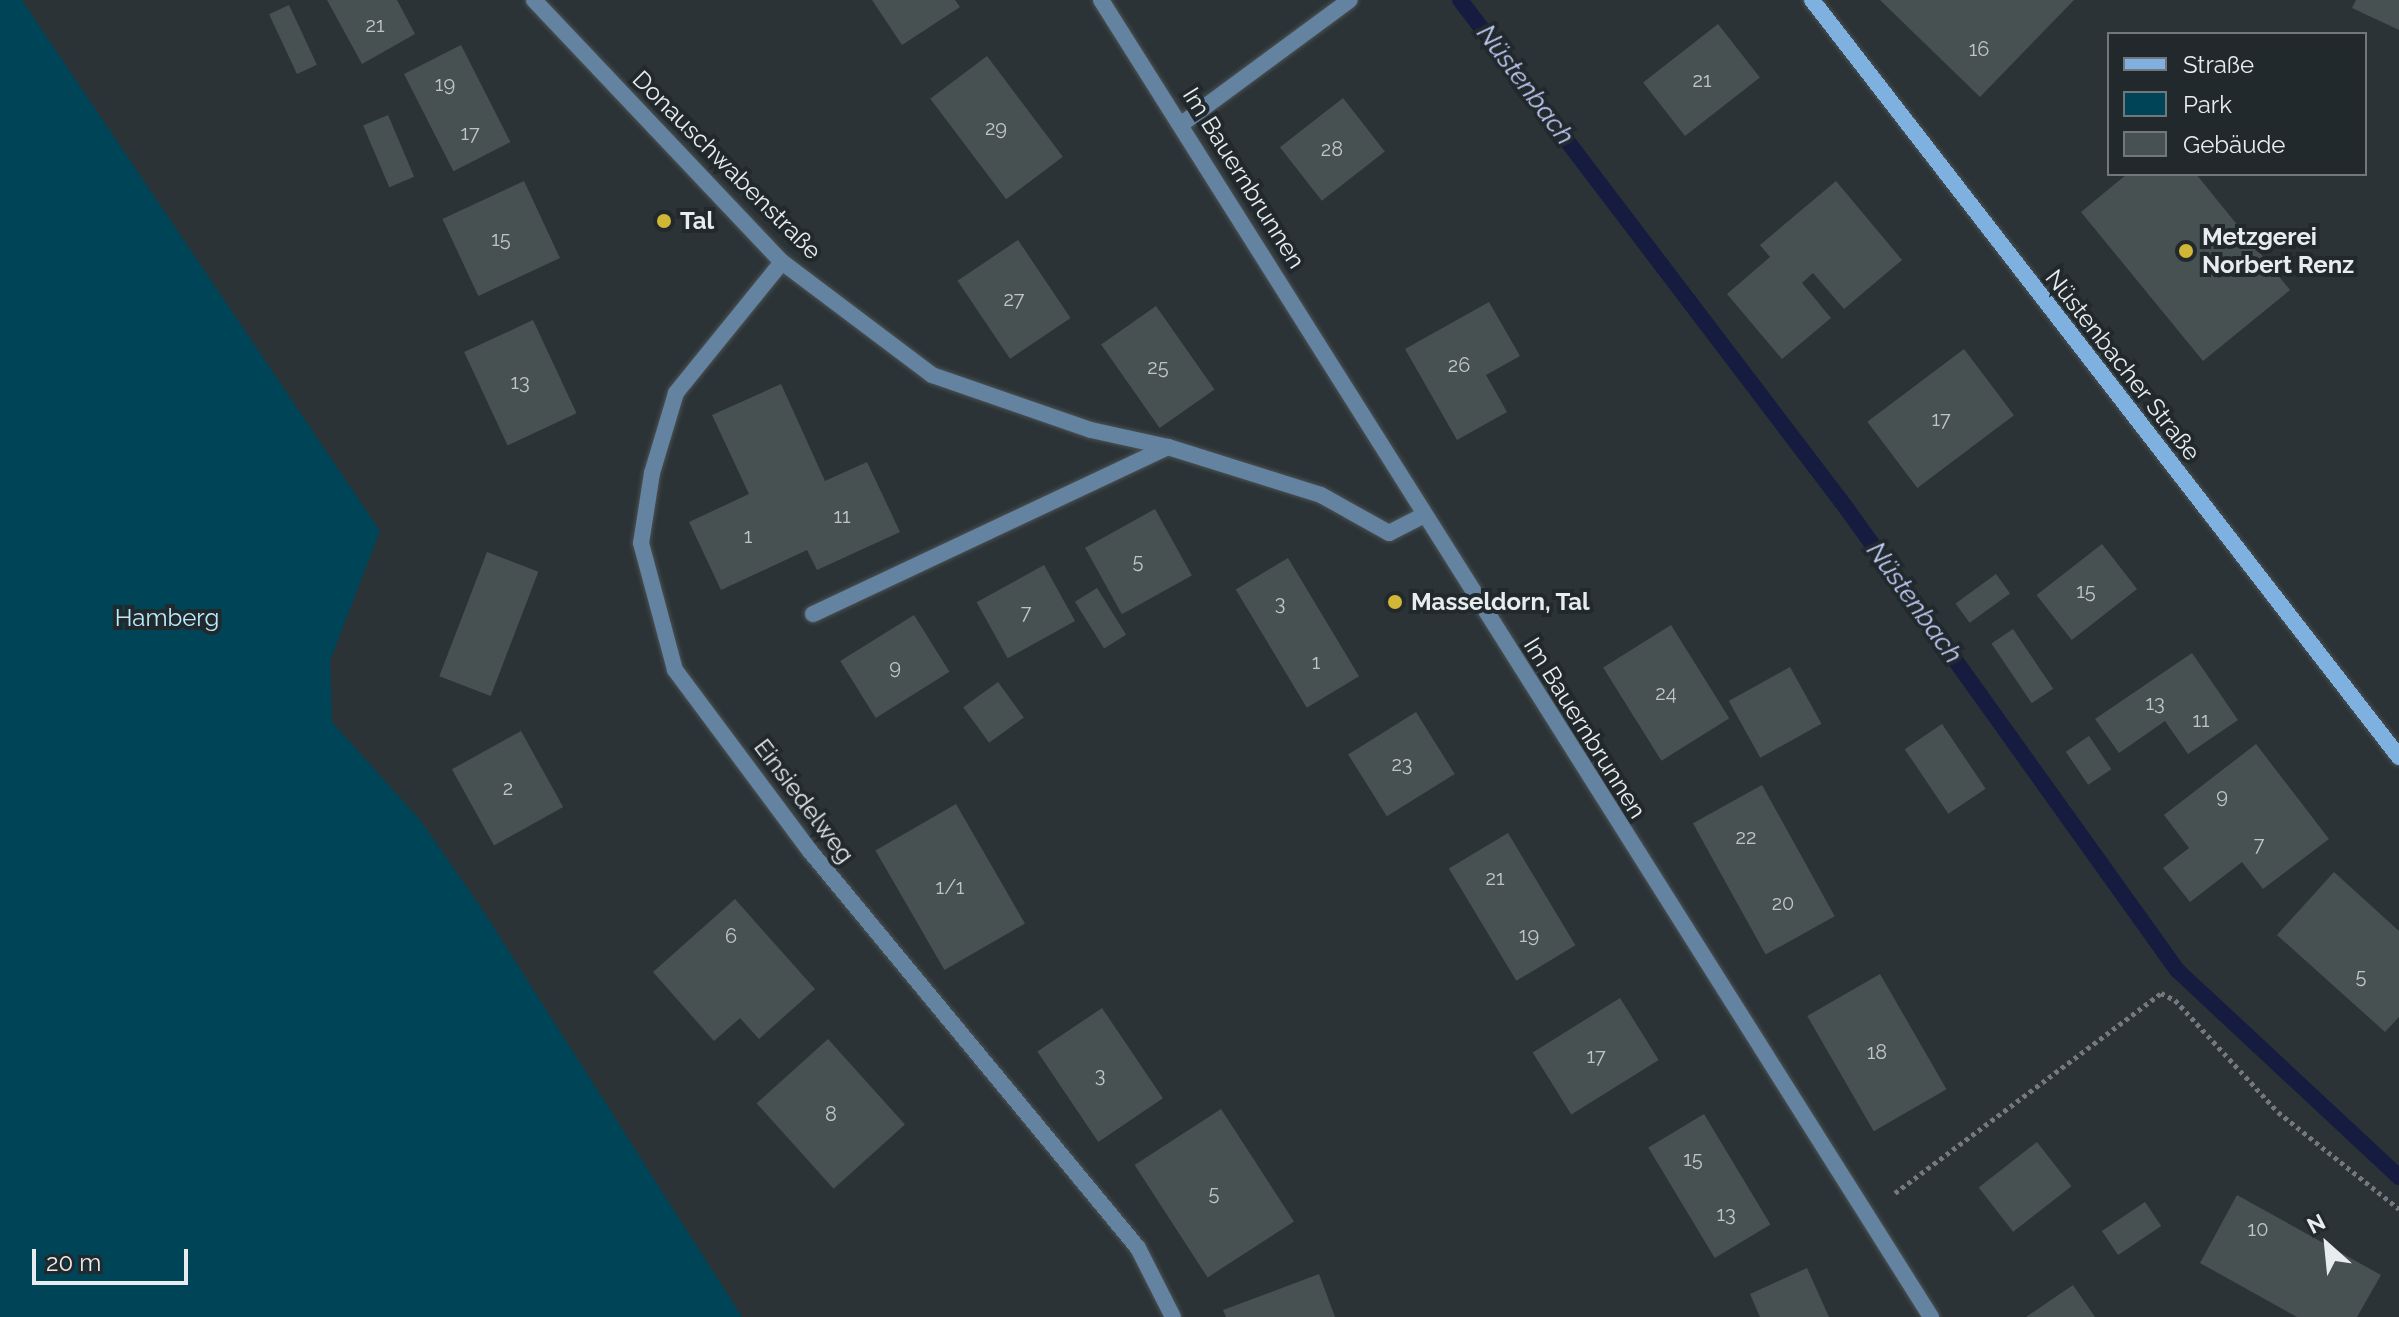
<!DOCTYPE html>
<meta charset="utf-8">
<style>
body{margin:0}
#map{position:relative;width:2399px;height:1317px;overflow:hidden;background:#2c3336;font-family:Raleway,sans-serif}
div>[style]{position:absolute}
.green>*{inset:0;background:#004557}
.stream>*{height:16px;margin:-8px;padding:0 8px;transform-origin:8px;border-radius:8px;background:#151c40}
.building>*{inset:0;background:#475151;transform-origin:0 0}
.path>*{height:5px;margin-top:-2.5px;transform-origin:0;background:repeating-linear-gradient(90deg,#73797c 0 4px,transparent 0 8px)}
.roads{filter:drop-shadow(0 0 2px #4a5153) drop-shadow(0 0 2px #4a5153)}
.lane>*{height:16px;margin:-8px;padding:0 8px;transform-origin:8px;border-radius:8px;background:#6483a1}
.street>*{height:16px;margin:-8px;padding:0 8px;transform-origin:8px;border-radius:8px;background:#6483a1}
.secondary>*{height:16px;margin:-8px;padding:0 8px;transform-origin:8px;border-radius:8px;background:#7eb1e0}
.dots>*{width:22px;height:22px;translate:-50% -50%;box-sizing:border-box;border:4px solid #22292c;border-radius:50%}
span{translate:-50% -50%;white-space:nowrap;text-align:center;line-height:1.15;-webkit-text-stroke:8px #22292c;paint-order:stroke}
.number-label{font-size:20px;color:#bfc5c7}
.number-label span{-webkit-text-stroke-width:0}
.street-label{font-size:24px;color:#e7ecee}
.poi-label{font-size:24px;color:#e7ecee;font-weight:700}
.left{translate:0 -50%;text-align:left}
.park-label{font-size:24px;color:#b7ecff}
.water-label{font-size:26px;color:#bfcbf5;font-style:italic}
.legend{position:absolute;left:2107px;top:32px;width:260px;height:144px;box-sizing:border-box;background:#22292c;border:2px solid #71777a;margin:0;padding:10px 14px;list-style:none;font-size:24px;color:#e7ecee}
.legend li{display:flex;align-items:center;gap:16px;height:40px}
.legend b{width:40px;border:2px solid #71777a}
.north{position:absolute;left:2287px;top:1205px;width:80px;height:80px;-webkit-text-stroke:6px #22292c;paint-order:stroke;rotate:333deg;font-size:22px;font-weight:700;line-height:32px;text-align:center;color:#e7ecee}
.north::after{content:'';display:block;margin:auto;width:28px;height:36px;background:#e7ecee;clip-path:polygon(50% 0,100% 100%,50% 72%,0 100%)}
.scale{position:absolute;left:32px;top:1249px;width:156px;height:36px;box-sizing:border-box;border:4px solid #e7ecee;border-top:0;padding-left:10px;font-size:24px;line-height:28px;white-space:nowrap;color:#e7ecee;-webkit-text-stroke:6px #22292c;paint-order:stroke}
</style>
<div id="map">
<div class="green">
<i style="clip-path:polygon(0 0,22px 0,380px 531px,330px 661px,332px 722px,421px 821px,484px 912px,742px 1317px,0 1317px)"></i>
</div>
<div class="stream">
<i style="left:1460px;top:0;width:639px;rotate:52.75deg"></i>
<i style="left:1847px;top:509px;width:567px;rotate:54.4deg"></i>
<i style="left:2177px;top:970px;width:304px;rotate:43deg"></i>
</div>
<div class="building">
<i style="clip-path:polygon(327px 0,397px 0,415px 34px,362px 64px)"></i>
<i style="clip-path:polygon(872px 0,955px 0,960px 7px,902px 45px)"></i>
<i style="clip-path:polygon(1880px 0,2074px 0,1980px 97px)"></i>
<i style="clip-path:polygon(2356px 0,2399px 0,2399px 30px,2352px 8px)"></i>
<i style="left:289px;top:5px;width:66px;height:22px;rotate:65deg"></i>
<i style="left:1718px;top:24px;width:68px;height:95px;rotate:52deg"></i>
<i style="left:461px;top:45px;width:109px;height:64px;rotate:63deg"></i>
<i style="left:987px;top:56px;width:126px;height:71px;rotate:53deg"></i>
<i style="left:1343px;top:98px;width:68px;height:80px;rotate:52deg"></i>
<i style="left:388px;top:115px;width:67px;height:27px;rotate:67deg"></i>
<i style="clip-path:polygon(2127px 174px,2196px 174px,2290px 290px,2203px 361px,2081px 212px)"></i>
<i style="left:524px;top:181px;width:85px;height:90px;rotate:65deg"></i>
<i style="clip-path:polygon(1836px 181px,1902px 260px,1844px 309px,1813px 273px,1802px 283px,1831px 318px,1782px 359px,1727px 294px,1770px 257px,1760px 245px)"></i>
<i style="left:1018px;top:240px;width:94px;height:73px;rotate:56deg"></i>
<i style="clip-path:polygon(1489px 302px,1520px 356px,1486px 375px,1507px 412px,1457px 440px,1405px 349px)"></i>
<i style="left:1156px;top:306px;width:102px;height:67px;rotate:55deg"></i>
<i style="left:533px;top:320px;width:103px;height:76px;rotate:65deg"></i>
<i style="left:1964px;top:349px;width:83px;height:121px;rotate:53deg"></i>
<i style="clip-path:polygon(781px 384px,825px 481px,867px 462px,900px 532px,817px 570px,807px 550px,721px 590px,689px 522px,749px 494px,712px 415px)"></i>
<i style="left:1155px;top:509px;width:76px;height:80px;rotate:61deg"></i>
<i style="left:2102px;top:544px;width:57px;height:83px;rotate:52deg"></i>
<i style="left:487px;top:552px;width:55px;height:133px;rotate:21deg"></i>
<i style="left:1288px;top:558px;width:138px;height:61px;rotate:59deg"></i>
<i style="left:1044px;top:565px;width:64px;height:77px;rotate:61deg"></i>
<i style="left:1996px;top:574px;width:24px;height:50px;rotate:54deg"></i>
<i style="left:1097px;top:588px;width:55px;height:26px;rotate:58deg"></i>
<i style="left:914px;top:615px;width:67px;height:87px;rotate:58deg"></i>
<i style="left:1671px;top:625px;width:110px;height:80px;rotate:58deg"></i>
<i style="left:2013px;top:629px;width:72px;height:26px;rotate:56deg"></i>
<i style="clip-path:polygon(2192px 653px,2238px 720px,2188px 754px,2165px 721px,2119px 753px,2095px 719px)"></i>
<i style="left:1790px;top:667px;width:65px;height:70px;rotate:61deg"></i>
<i style="left:998px;top:682px;width:44px;height:43px;rotate:54deg"></i>
<i style="left:1416px;top:712px;width:73px;height:80px;rotate:58deg"></i>
<i style="left:1942px;top:724px;width:78px;height:45px;rotate:56deg"></i>
<i style="left:521px;top:731px;width:87px;height:79px;rotate:61deg"></i>
<i style="left:2089px;top:736px;width:40px;height:28px;rotate:56deg"></i>
<i style="clip-path:polygon(2256px 744px,2329px 839px,2263px 889px,2242px 862px,2190px 902px,2163px 868px,2189px 848px,2164px 815px)"></i>
<i style="left:1762px;top:785px;width:150px;height:79px;rotate:61deg"></i>
<i style="left:956px;top:804px;width:138px;height:93px;rotate:60deg"></i>
<i style="left:1508px;top:833px;width:131px;height:69px;rotate:59deg"></i>
<i style="clip-path:polygon(2334px 872px,2399px 931px,2399px 1017px,2385px 1032px,2277px 935px)"></i>
<i style="clip-path:polygon(735px 899px,815px 989px,759px 1039px,740px 1018px,714px 1041px,653px 972px)"></i>
<i style="left:1880px;top:974px;width:133px;height:84px;rotate:60deg"></i>
<i style="left:1620px;top:998px;width:73px;height:103px;rotate:58deg"></i>
<i style="left:1102px;top:1008px;width:109px;height:78px;rotate:56deg"></i>
<i style="left:828px;top:1039px;width:115px;height:96px;rotate:48deg"></i>
<i style="left:1221px;top:1109px;width:134px;height:103px;rotate:57deg"></i>
<i style="left:1704px;top:1114px;width:129px;height:65px;rotate:59deg"></i>
<i style="left:2037px;top:1142px;width:56px;height:74px;rotate:52deg"></i>
<i style="clip-path:polygon(2237px 1195px,2381px 1275px,2357px 1317px,2297px 1317px,2200px 1263px)"></i>
<i style="left:2145px;top:1202px;width:29px;height:52px;rotate:56deg"></i>
<i style="clip-path:polygon(1807px 1268px,1829px 1317px,1760px 1317px,1750px 1294px)"></i>
<i style="clip-path:polygon(1319px 1274px,1335px 1317px,1226px 1317px,1223px 1310px)"></i>
<i style="clip-path:polygon(2073px 1285px,2095px 1317px,2026px 1317px)"></i>
</div>
<div class="path">
<i style="left:1895px;top:1193px;width:333px;rotate:-36.9deg"></i>
<i style="left:2161px;top:993px;width:16px;rotate:27deg"></i>
<i style="left:2175px;top:1000px;width:152px;rotate:47.4deg"></i>
<i style="left:2278px;top:1112px;width:155px;rotate:38.7deg"></i>
</div>
<div class="roads">
<div class="lane">
<i style="left:813px;top:614px;width:392px;rotate:-25.2deg"></i>
</div>
<div class="street">
<i style="left:534px;top:0;width:361px;rotate:46.6deg"></i>
<i style="left:782px;top:262px;width:188px;rotate:37deg"></i>
<i style="left:932px;top:375px;width:168px;rotate:19.1deg"></i>
<i style="left:1091px;top:430px;width:79px;rotate:12.4deg"></i>
<i style="left:1168px;top:447px;width:160px;rotate:17.4deg"></i>
<i style="left:1321px;top:495px;width:78px;rotate:29.2deg"></i>
<i style="left:1389px;top:533px;width:38px;rotate:-27deg"></i>
<i style="left:1101px;top:0;width:1557px;rotate:57.78deg"></i>
<i style="left:1183px;top:123px;width:207px;rotate:-36.4deg"></i>
<i style="left:782px;top:262px;width:169px;rotate:129deg"></i>
<i style="left:676px;top:393px;width:84px;rotate:106.7deg"></i>
<i style="left:652px;top:473px;width:71px;rotate:98.9deg"></i>
<i style="left:641px;top:543px;width:131px;rotate:75deg"></i>
<i style="left:675px;top:670px;width:226px;rotate:53.3deg"></i>
<i style="left:810px;top:851px;width:515px;rotate:50.44deg"></i>
<i style="left:1138px;top:1248px;width:77px;rotate:63.1deg"></i>
</div>
<div class="secondary">
<i style="left:1812px;top:0;width:958px;rotate:52.21deg"></i>
</div>
</div>
<div class="dots">
<i style="left:664px;top:221px;background:#d1b736"></i>
<i style="left:2186px;top:251px;background:#d1b736"></i>
<i style="left:1395px;top:602px;background:#d1b736"></i>
</div>
<div class="number-label">
<span style="left:375px;top:25px">21</span>
<span style="left:1979px;top:49px">16</span>
<span style="left:1702px;top:80px">21</span>
<span style="left:445px;top:84px">19</span>
<span style="left:996px;top:128px">29</span>
<span style="left:470px;top:133px">17</span>
<span style="left:1332px;top:149px">28</span>
<span style="left:501px;top:239px">15</span>
<span style="left:1014px;top:299px">27</span>
<span style="left:1459px;top:365px">26</span>
<span style="left:1158px;top:367px">25</span>
<span style="left:520px;top:382px">13</span>
<span style="left:1941px;top:419px">17</span>
<span style="left:842px;top:516px">11</span>
<span style="left:748px;top:536px">1</span>
<span style="left:1138px;top:561px">5</span>
<span style="left:2086px;top:591px">15</span>
<span style="left:1280px;top:603px">3</span>
<span style="left:1026px;top:612px">7</span>
<span style="left:1316px;top:662px">1</span>
<span style="left:895px;top:667px">9</span>
<span style="left:1666px;top:693px">24</span>
<span style="left:2155px;top:703px">13</span>
<span style="left:2201px;top:720px">11</span>
<span style="left:1402px;top:764px">23</span>
<span style="left:508px;top:788px">2</span>
<span style="left:2222px;top:796px">9</span>
<span style="left:1746px;top:837px">22</span>
<span style="left:2259px;top:844px">7</span>
<span style="left:1495px;top:878px">21</span>
<span style="left:950px;top:887px">1/1</span>
<span style="left:1783px;top:903px">20</span>
<span style="left:1529px;top:935px">19</span>
<span style="left:731px;top:936px">6</span>
<span style="left:2361px;top:976px">5</span>
<span style="left:1877px;top:1052px">18</span>
<span style="left:1596px;top:1056px">17</span>
<span style="left:1100px;top:1075px">3</span>
<span style="left:831px;top:1114px">8</span>
<span style="left:1693px;top:1159px">15</span>
<span style="left:1214px;top:1193px">5</span>
<span style="left:1726px;top:1214px">13</span>
<span style="left:2258px;top:1229px">10</span>
</div>
<div class="street-label">
<span style="left:727px;top:165px;rotate:45deg">Donauschwabenstraße</span>
<span style="left:1244px;top:178px;rotate:58deg">Im Bauernbrunnen</span>
<span style="left:2123px;top:365px;rotate:52deg">Nüstenbacher Straße</span>
<span style="left:1585px;top:728px;rotate:58deg">Im Bauernbrunnen</span>
<span style="left:804px;top:801px;rotate:53deg">Einsiedelweg</span>
</div>
<div class="poi-label">
<span class="left" style="left:680px;top:221px">Tal</span>
<span class="left" style="left:2202px;top:251px">Metzgerei<br>Norbert Renz</span>
<span class="left" style="left:1411px;top:602px">Masseldorn, Tal</span>
</div>
<div class="park-label">
<span style="left:167px;top:618px">Hamberg</span>
</div>
<div class="water-label">
<span style="left:1525px;top:85px;rotate:53deg">Nüstenbach</span>
<span style="left:1914px;top:603px;rotate:54deg">Nüstenbach</span>
</div>
<ul class="legend">
<li><b style="height:10px;background:#7eb1e0"></b>Straße</li>
<li><b style="height:22px;background:#004557"></b>Park</li>
<li><b style="height:22px;background:#475151"></b>Gebäude</li>
</ul>
<div class="north">N</div>
<div class="scale">20 m</div>
</div>
